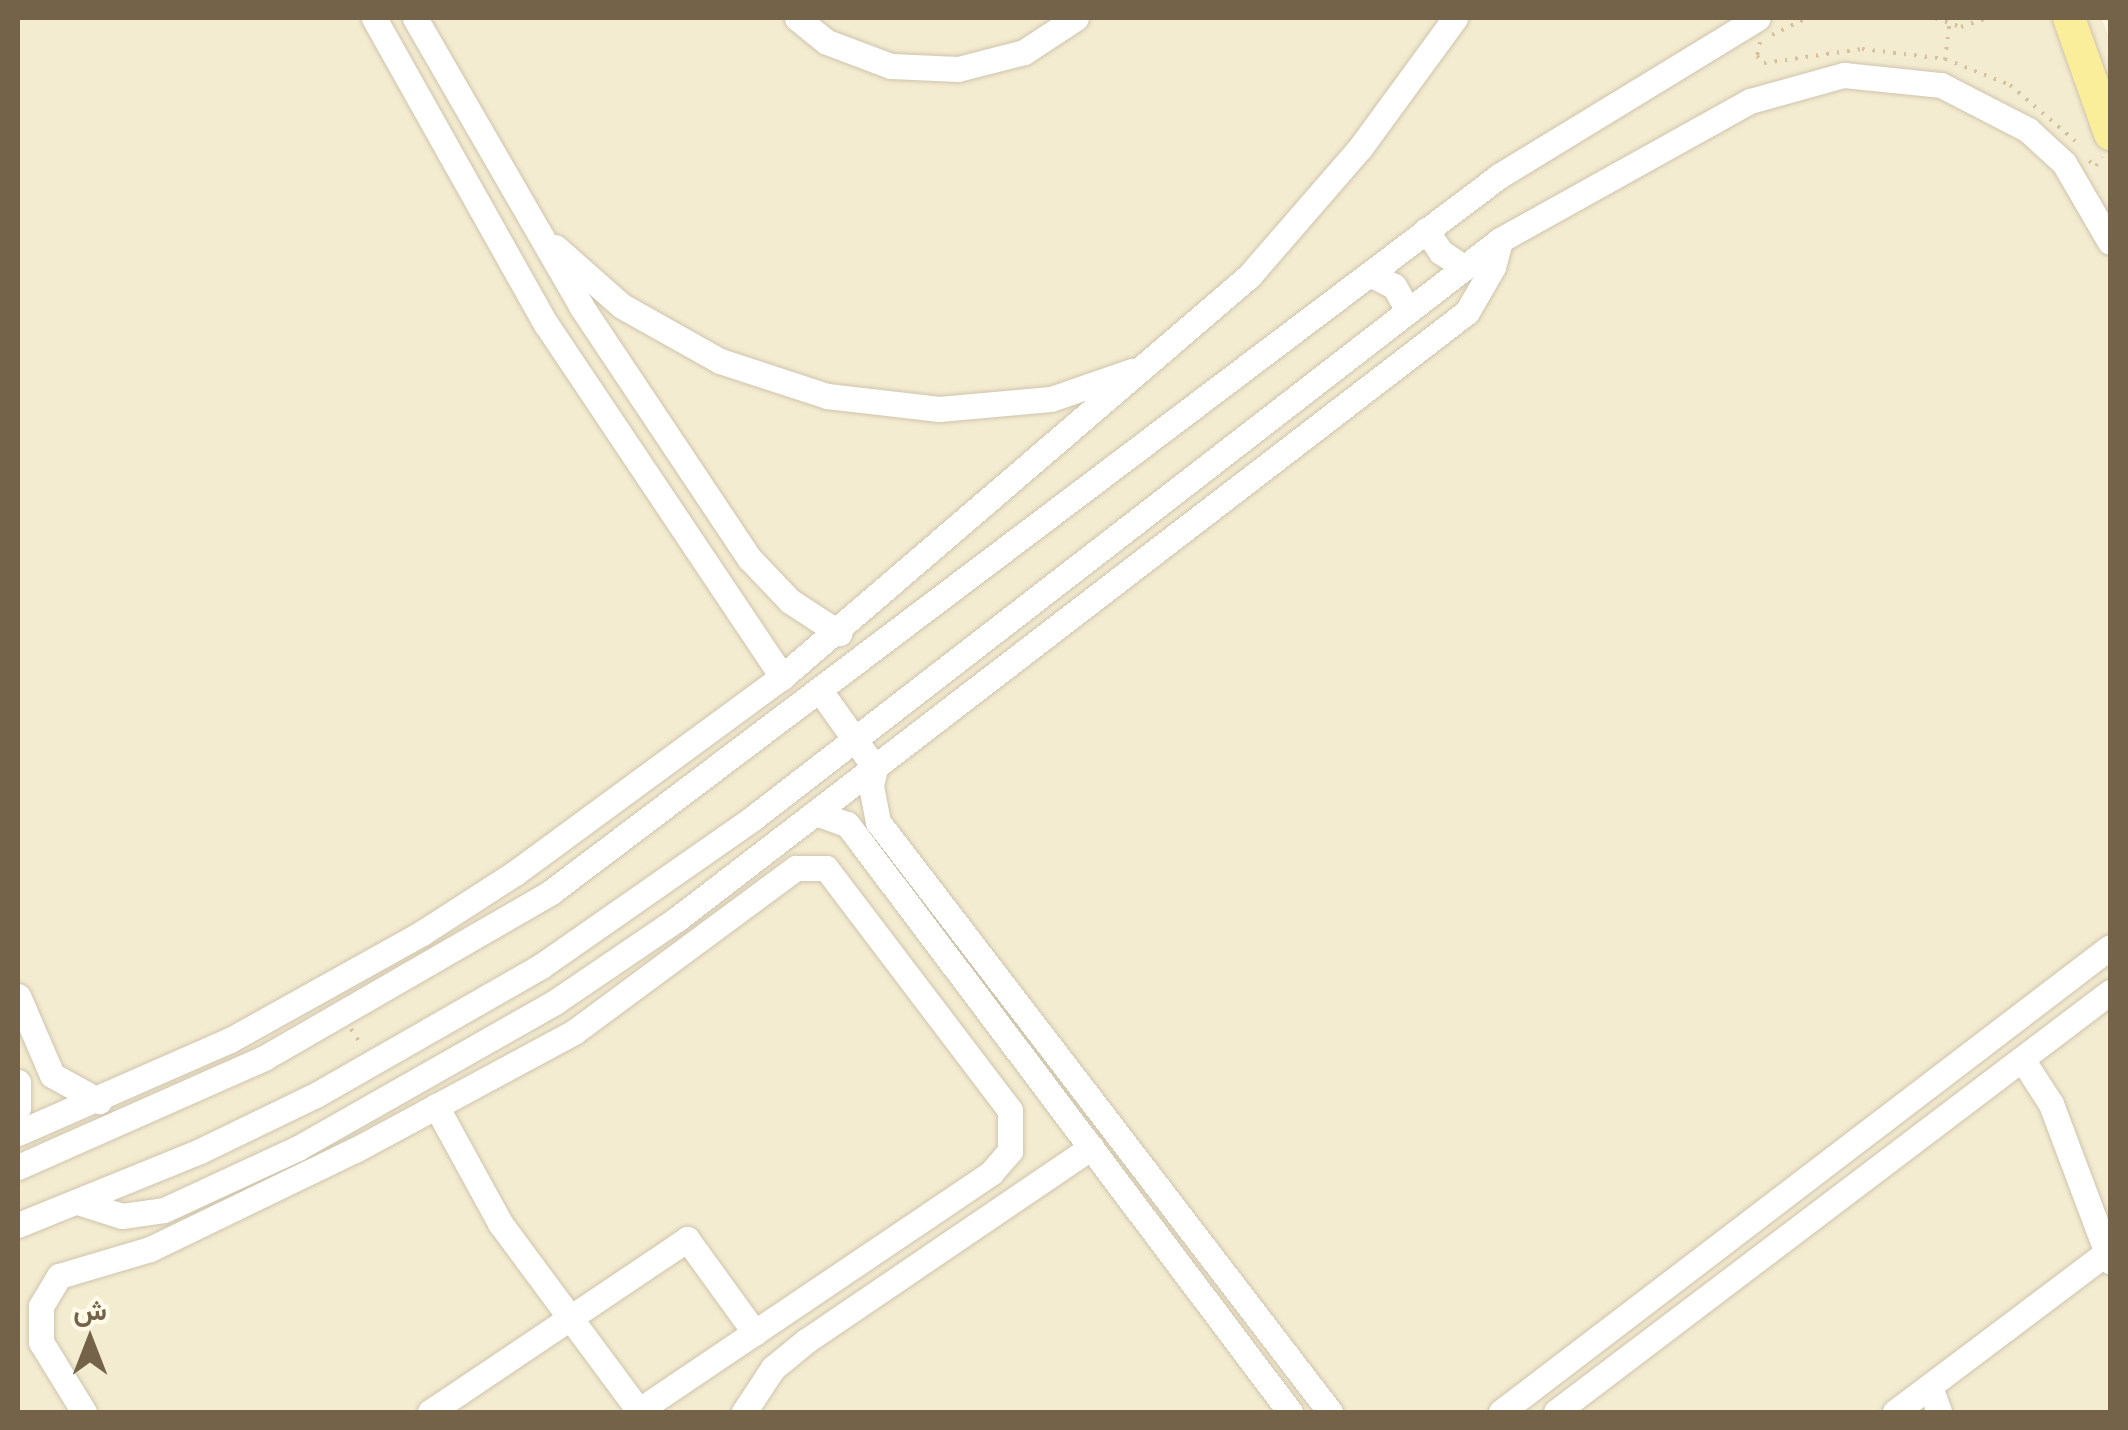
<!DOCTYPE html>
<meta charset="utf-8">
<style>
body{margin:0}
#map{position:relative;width:2128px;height:1430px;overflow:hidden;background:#fcf8e3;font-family:Ubuntu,Vazirmatn,sans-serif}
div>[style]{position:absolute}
.residential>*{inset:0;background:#f4ecd1}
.path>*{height:4px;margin-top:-2px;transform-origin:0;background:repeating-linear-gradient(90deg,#d6c19e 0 2.5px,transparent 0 10.5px)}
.roads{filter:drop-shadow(0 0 2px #cfc4ad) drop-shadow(0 0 2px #cfc4ad)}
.minor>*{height:25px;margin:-12.5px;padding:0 12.5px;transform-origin:12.5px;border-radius:12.5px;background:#fff}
.major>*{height:32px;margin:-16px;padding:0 16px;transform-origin:16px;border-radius:16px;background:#fbee9b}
span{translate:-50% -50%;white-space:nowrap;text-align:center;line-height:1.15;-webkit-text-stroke:9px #fffbe9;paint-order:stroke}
.frame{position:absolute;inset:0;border:20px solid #746249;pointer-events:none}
.north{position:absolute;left:40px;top:1290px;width:100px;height:100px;-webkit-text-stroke:8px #fffbe9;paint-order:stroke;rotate:0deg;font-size:28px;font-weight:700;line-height:40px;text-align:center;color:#746249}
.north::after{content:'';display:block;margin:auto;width:35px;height:45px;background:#746249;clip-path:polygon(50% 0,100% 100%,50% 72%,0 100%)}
</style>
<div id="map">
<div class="residential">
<i style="clip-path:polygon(18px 18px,2102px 18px,2110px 41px,2110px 1412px,18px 1412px)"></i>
</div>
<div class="path">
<i style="left:1935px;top:18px;width:28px;rotate:19deg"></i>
<i style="left:1961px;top:27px;width:28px;rotate:-19deg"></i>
<i style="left:1772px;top:35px;width:39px;rotate:-26deg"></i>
<i style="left:1760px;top:42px;width:14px;rotate:102deg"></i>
<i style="left:1757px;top:56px;width:10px;rotate:45deg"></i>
<i style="left:1764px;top:63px;width:99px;rotate:-8.1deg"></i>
<i style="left:1862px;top:49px;width:84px;rotate:6.9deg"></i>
<i style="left:1945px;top:59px;width:70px;rotate:21.8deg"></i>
<i style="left:2010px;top:85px;width:86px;rotate:40.7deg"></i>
<i style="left:1945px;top:60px;width:35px;rotate:-83deg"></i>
<i style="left:2089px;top:161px;width:9px;rotate:36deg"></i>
<i style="left:2096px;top:166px;width:11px;rotate:-56deg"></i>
<i style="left:351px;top:1029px;width:20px;rotate:57deg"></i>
</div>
<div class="roads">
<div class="minor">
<i style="left:374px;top:18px;width:351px;rotate:60.7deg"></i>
<i style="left:546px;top:324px;width:425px;rotate:56.2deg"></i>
<i style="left:415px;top:18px;width:332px;rotate:60deg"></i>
<i style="left:581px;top:306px;width:304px;rotate:56.3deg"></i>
<i style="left:750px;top:559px;width:58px;rotate:46.4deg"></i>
<i style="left:790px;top:601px;width:59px;rotate:33.1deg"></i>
<i style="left:797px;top:18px;width:38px;rotate:39deg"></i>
<i style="left:827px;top:42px;width:68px;rotate:20.6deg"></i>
<i style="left:891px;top:66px;width:67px;rotate:2.6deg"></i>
<i style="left:958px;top:69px;width:68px;rotate:-14.4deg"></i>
<i style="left:1024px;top:52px;width:62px;rotate:-33.2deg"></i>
<i style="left:1426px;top:230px;width:27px;rotate:56deg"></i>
<i style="left:1441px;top:252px;width:27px;rotate:34deg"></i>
<i style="left:555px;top:247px;width:89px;rotate:41.4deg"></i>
<i style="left:622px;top:306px;width:112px;rotate:29.3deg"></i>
<i style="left:720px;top:361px;width:113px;rotate:18.1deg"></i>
<i style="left:827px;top:396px;width:113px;rotate:6.6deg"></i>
<i style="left:939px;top:409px;width:112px;rotate:-5.1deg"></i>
<i style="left:1051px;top:399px;width:86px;rotate:-19.1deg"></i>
<i style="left:1370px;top:274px;width:27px;rotate:27deg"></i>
<i style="left:1394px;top:286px;width:28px;rotate:60deg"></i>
<i style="left:821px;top:692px;width:93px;rotate:54.6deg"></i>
<i style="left:875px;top:768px;width:18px;rotate:103deg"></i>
<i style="left:871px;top:786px;width:37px;rotate:79deg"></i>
<i style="left:878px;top:822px;width:743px;rotate:52.54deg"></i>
<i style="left:816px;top:813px;width:33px;rotate:20deg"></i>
<i style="left:847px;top:824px;width:16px;rotate:52deg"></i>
<i style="left:857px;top:837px;width:720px;rotate:53.02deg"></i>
<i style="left:18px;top:996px;width:86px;rotate:66.7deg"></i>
<i style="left:52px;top:1075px;width:54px;rotate:29deg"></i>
<i style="left:2022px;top:1059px;width:54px;rotate:57.2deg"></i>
<i style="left:2051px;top:1104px;width:168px;rotate:69.4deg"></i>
<i style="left:18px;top:1082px;width:26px;rotate:90deg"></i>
<i style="left:436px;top:1106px;width:133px;rotate:61.3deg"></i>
<i style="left:500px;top:1223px;width:234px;rotate:53.5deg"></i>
<i style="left:18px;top:1133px;width:232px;rotate:-23.7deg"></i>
<i style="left:230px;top:1040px;width:220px;rotate:-29.1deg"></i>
<i style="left:422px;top:933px;width:111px;rotate:-32.8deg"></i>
<i style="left:515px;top:873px;width:331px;rotate:-36.3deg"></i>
<i style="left:782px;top:677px;width:616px;rotate:-40.65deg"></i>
<i style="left:1249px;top:276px;width:169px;rotate:-49.1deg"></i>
<i style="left:1360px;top:148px;width:161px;rotate:-53.8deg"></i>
<i style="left:18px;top:1167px;width:269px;rotate:-23.9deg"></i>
<i style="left:264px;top:1058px;width:332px;rotate:-30deg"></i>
<i style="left:551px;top:892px;width:1188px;rotate:-37.06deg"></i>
<i style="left:1499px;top:176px;width:303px;rotate:-31.4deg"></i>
<i style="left:81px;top:1203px;width:43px;rotate:17.6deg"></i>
<i style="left:122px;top:1216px;width:42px;rotate:-8.1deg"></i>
<i style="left:164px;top:1210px;width:148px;rotate:-24.8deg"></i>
<i style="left:298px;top:1148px;width:296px;rotate:-29.6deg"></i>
<i style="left:555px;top:1002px;width:148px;rotate:-34.2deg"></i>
<i style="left:677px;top:919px;width:996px;rotate:-37.54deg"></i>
<i style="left:1467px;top:312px;width:52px;rotate:-60deg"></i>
<i style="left:1493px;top:267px;width:28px;rotate:-75deg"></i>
<i style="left:18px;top:1225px;width:196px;rotate:-22.1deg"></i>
<i style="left:200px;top:1151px;width:129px;rotate:-25.8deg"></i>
<i style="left:316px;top:1095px;width:259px;rotate:-29.8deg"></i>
<i style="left:541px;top:966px;width:259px;rotate:-34.9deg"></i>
<i style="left:753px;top:818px;width:945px;rotate:-37.73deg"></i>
<i style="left:1500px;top:240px;width:286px;rotate:-29.1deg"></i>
<i style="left:1750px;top:101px;width:98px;rotate:-15.5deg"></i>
<i style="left:1844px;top:75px;width:98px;rotate:5.9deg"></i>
<i style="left:1941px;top:85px;width:98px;rotate:27.3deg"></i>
<i style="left:2028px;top:130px;width:49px;rotate:42.5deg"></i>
<i style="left:2064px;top:163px;width:91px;rotate:59.8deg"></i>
<i style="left:1930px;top:1387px;width:27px;rotate:70deg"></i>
<i style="left:84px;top:1412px;width:82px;rotate:-121.6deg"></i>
<i style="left:41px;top:1342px;width:36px;rotate:-90deg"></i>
<i style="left:41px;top:1306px;width:35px;rotate:-59deg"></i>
<i style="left:59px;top:1276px;width:95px;rotate:-16.5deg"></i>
<i style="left:150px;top:1249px;width:228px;rotate:-25.8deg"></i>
<i style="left:355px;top:1150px;width:249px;rotate:-28.3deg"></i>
<i style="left:574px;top:1032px;width:276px;rotate:-36.5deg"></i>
<i style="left:796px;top:868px;width:30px"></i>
<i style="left:826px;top:868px;width:304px;rotate:52.8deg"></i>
<i style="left:1010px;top:1110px;width:41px;rotate:90deg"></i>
<i style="left:1010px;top:1151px;width:29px;rotate:131deg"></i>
<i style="left:991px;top:1173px;width:427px;rotate:146deg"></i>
<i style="left:430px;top:1412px;width:310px;rotate:-33.9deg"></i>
<i style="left:687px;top:1239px;width:116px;rotate:54.1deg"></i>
<i style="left:744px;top:1412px;width:53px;rotate:-56.6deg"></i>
<i style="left:773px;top:1368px;width:43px;rotate:-39.3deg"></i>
<i style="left:806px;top:1341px;width:345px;rotate:-34.2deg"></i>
<i style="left:1501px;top:1412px;width:766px;rotate:-37.36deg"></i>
<i style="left:1556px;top:1412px;width:695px;rotate:-37.17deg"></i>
<i style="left:1895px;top:1412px;width:266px;rotate:-37deg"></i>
</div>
<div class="major">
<i style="left:2069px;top:18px;width:123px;rotate:70.5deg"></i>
</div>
</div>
<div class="frame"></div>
<div class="north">ش</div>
</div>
